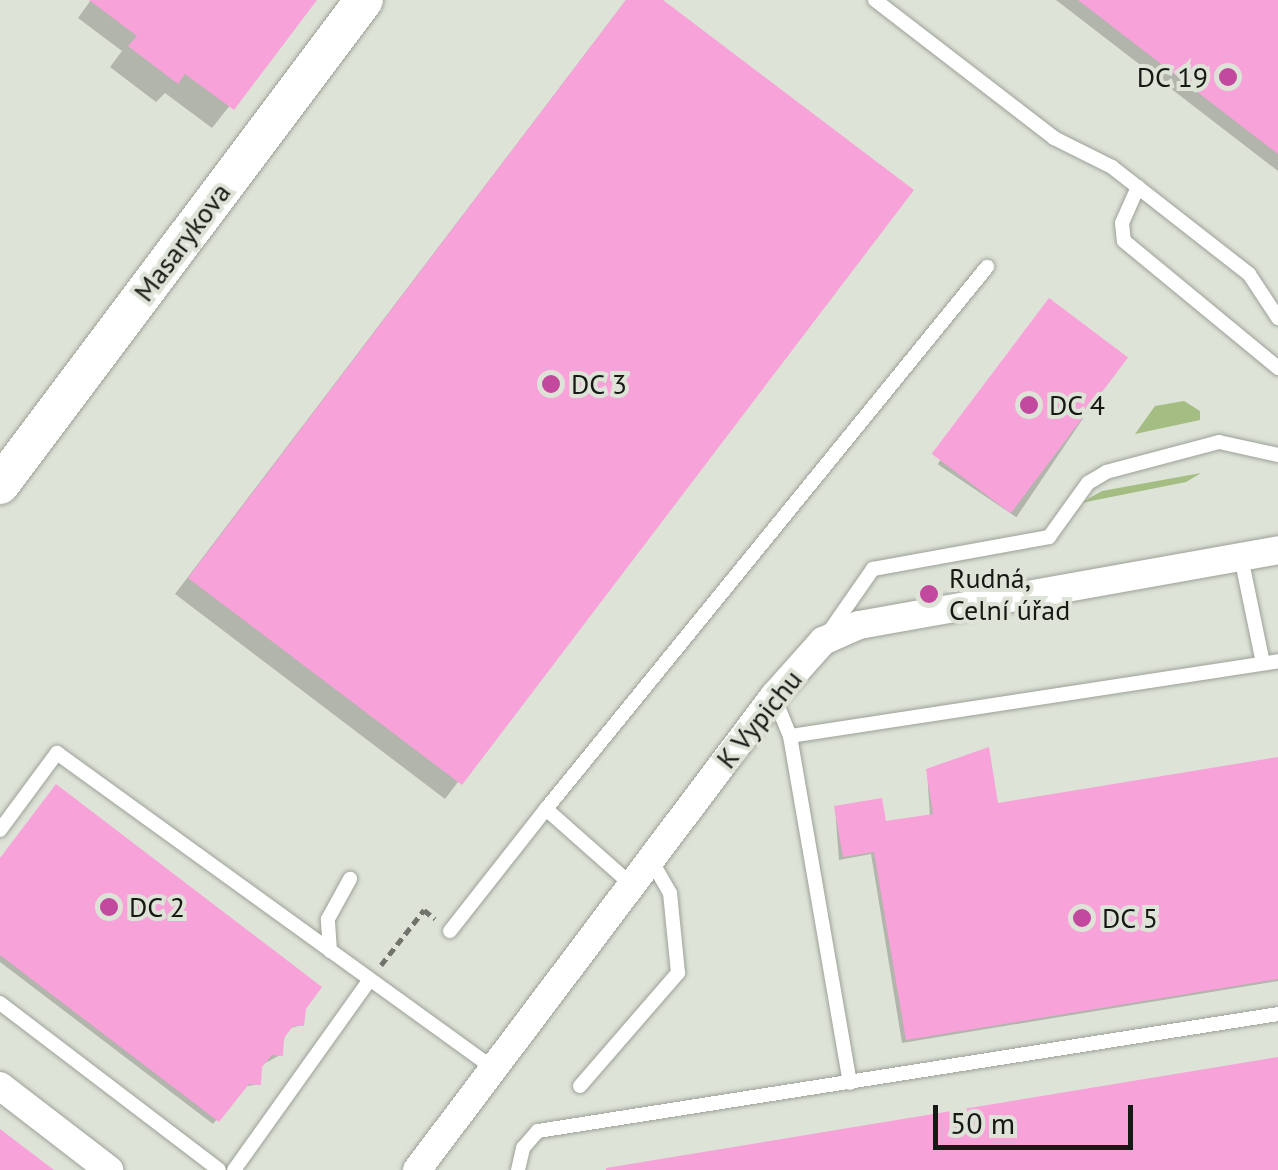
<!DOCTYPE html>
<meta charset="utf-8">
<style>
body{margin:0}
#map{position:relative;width:1278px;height:1170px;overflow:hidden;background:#dee3d8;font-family:"PT Sans",sans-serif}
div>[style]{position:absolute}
.green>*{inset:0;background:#a4bd82}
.shadow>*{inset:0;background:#0003;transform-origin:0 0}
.building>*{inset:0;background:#f7a2d9;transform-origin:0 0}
.path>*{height:5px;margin-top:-2.5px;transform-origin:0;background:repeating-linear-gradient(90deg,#71746d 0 8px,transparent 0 13px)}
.roads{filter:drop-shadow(0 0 2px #9ca197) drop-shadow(0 0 2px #9ca197)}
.service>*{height:14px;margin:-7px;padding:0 7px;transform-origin:7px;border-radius:7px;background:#fff}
.minor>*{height:28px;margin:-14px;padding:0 14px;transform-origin:14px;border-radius:14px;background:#fff}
.secondary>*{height:38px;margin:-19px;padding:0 19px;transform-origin:19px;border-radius:19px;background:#fff}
.dots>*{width:28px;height:28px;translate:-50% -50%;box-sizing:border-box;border:5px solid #dee3d8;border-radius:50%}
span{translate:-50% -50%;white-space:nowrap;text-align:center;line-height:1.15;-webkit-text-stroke:8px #dee3d8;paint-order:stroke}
.poi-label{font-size:28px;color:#161814}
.right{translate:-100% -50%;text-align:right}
.left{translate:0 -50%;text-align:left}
.street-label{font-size:28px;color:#161814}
.scale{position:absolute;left:933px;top:1105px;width:200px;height:45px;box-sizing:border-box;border:5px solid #161814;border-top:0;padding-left:12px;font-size:30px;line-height:35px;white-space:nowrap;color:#161814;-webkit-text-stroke:8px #dee3d8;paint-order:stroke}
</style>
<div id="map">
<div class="green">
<i style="clip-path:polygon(1184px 401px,1200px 411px,1200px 420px,1135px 434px,1155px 406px)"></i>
<i style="clip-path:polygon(1201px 473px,1186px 482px,1081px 503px,1102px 491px)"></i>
</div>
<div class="shadow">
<i style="clip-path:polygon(91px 0,314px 0,212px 128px,165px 93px,156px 102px,110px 67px,122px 51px,78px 18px)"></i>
<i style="clip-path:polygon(626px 0,659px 0,910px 190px,445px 799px,175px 594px)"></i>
<i style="clip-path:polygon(1056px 0,1278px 0,1278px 171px)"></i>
<i style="left:1045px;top:305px;width:95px;height:192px;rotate:34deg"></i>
<i style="clip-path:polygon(1278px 759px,1278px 981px,902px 1043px,871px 854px,839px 860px,835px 808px,884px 824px,930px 817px,927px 771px,996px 806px)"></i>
<i style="clip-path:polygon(0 861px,304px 1008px,302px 1025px,287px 1029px,280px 1055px,260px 1066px,258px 1084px,243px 1087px,213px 1124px,0 962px)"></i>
</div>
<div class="building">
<i style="clip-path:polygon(89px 0,317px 0,234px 110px,185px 74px,178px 84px,128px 46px,137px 36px)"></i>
<i style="clip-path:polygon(626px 0,663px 0,914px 190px,462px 785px,188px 578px)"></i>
<i style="clip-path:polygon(1078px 0,1278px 0,1278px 154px)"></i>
<i style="left:1049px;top:298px;width:99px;height:195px;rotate:37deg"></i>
<i style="clip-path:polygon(989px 747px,998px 803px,1278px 757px,1278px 979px,906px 1040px,874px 852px,843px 857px,834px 806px,882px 798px,886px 821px,933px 814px,926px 769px)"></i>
<i style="clip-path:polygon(56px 784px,322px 987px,306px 1009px,304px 1026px,293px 1026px,284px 1038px,283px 1056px,272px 1055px,262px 1067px,261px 1085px,249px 1084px,219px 1122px,0 955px,0 858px)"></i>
<i style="clip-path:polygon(1278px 1057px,1278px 1170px,606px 1170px,606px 1168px)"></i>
<i style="clip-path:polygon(0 1129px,54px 1170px,0 1170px)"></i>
</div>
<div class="path">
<i style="left:381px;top:965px;width:70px;rotate:-52deg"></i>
<i style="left:424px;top:910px;width:14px;rotate:39deg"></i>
</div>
<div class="roads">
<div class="service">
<i style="left:875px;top:0;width:226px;rotate:37.6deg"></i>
<i style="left:1054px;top:138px;width:65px;rotate:26.6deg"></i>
<i style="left:1112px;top:167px;width:174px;rotate:38deg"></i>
<i style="left:1249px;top:274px;width:53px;rotate:56.6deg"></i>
<i style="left:1138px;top:187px;width:39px;rotate:114deg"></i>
<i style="left:1122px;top:223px;width:18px;rotate:84deg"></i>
<i style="left:1124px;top:241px;width:200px;rotate:39.5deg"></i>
<i style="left:1241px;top:557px;width:108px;rotate:78.3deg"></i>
<i style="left:829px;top:632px;width:77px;rotate:-55.1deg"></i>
<i style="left:873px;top:569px;width:179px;rotate:-10.3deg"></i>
<i style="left:1049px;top:537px;width:67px;rotate:-54.2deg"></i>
<i style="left:1088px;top:483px;width:21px;rotate:-31deg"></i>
<i style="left:1106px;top:472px;width:117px;rotate:-14.9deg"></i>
<i style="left:1219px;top:442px;width:60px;rotate:12.4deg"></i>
<i style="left:774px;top:697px;width:42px;rotate:67.7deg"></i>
<i style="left:790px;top:736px;width:352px;rotate:80.2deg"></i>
<i style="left:790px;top:736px;width:494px;rotate:-8.7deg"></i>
<i style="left:0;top:830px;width:96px;rotate:-53.5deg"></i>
<i style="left:57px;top:753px;width:538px;rotate:35.85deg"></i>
<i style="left:632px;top:885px;width:115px;rotate:-138.5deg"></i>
<i style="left:546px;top:809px;width:699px;rotate:-50.87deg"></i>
<i style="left:450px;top:931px;width:155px;rotate:-51.8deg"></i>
<i style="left:330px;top:951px;width:32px;rotate:-94deg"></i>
<i style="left:328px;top:919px;width:46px;rotate:-61.2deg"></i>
<i style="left:0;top:1003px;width:275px;rotate:37.3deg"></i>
<i style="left:580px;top:1086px;width:150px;rotate:-49.1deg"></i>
<i style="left:678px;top:973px;width:80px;rotate:-95.7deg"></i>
<i style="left:670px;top:893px;width:38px;rotate:-120deg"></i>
<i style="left:234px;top:1170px;width:234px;rotate:-54.5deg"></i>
<i style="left:518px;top:1170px;width:23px;rotate:-77deg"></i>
<i style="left:523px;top:1148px;width:23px;rotate:-49deg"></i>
<i style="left:538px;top:1131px;width:749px;rotate:-8.98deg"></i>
</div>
<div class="minor">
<i style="left:0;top:1086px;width:138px;rotate:37.6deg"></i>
<i style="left:417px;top:1170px;width:593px;rotate:-53.01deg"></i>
<i style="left:774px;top:696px;width:74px;rotate:-48.3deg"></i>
<i style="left:823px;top:641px;width:39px;rotate:-24deg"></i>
<i style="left:859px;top:625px;width:426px;rotate:-10.1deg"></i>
</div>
<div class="secondary">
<i style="left:0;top:485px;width:606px;rotate:-53.11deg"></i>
</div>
</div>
<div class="dots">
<i style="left:1228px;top:77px;background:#c2499e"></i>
<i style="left:551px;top:384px;background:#c2499e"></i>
<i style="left:1029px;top:405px;background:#c2499e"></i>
<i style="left:929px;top:594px;background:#c2499e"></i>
<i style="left:109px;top:907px;background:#c2499e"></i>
<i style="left:1082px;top:918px;background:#c2499e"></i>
</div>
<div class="poi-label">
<span class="right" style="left:1208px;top:77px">DC 19</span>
<span class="left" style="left:571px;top:384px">DC 3</span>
<span class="left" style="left:1049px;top:405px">DC 4</span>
<span class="left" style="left:949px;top:594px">Rudná,<br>Celní úřad</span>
<span class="left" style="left:129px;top:907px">DC 2</span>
<span class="left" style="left:1102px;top:918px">DC 5</span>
</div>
<div class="street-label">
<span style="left:182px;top:242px;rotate:-53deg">Masarykova</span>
<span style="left:759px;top:719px;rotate:-51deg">K Vypichu</span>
</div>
<div class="scale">50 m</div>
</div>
